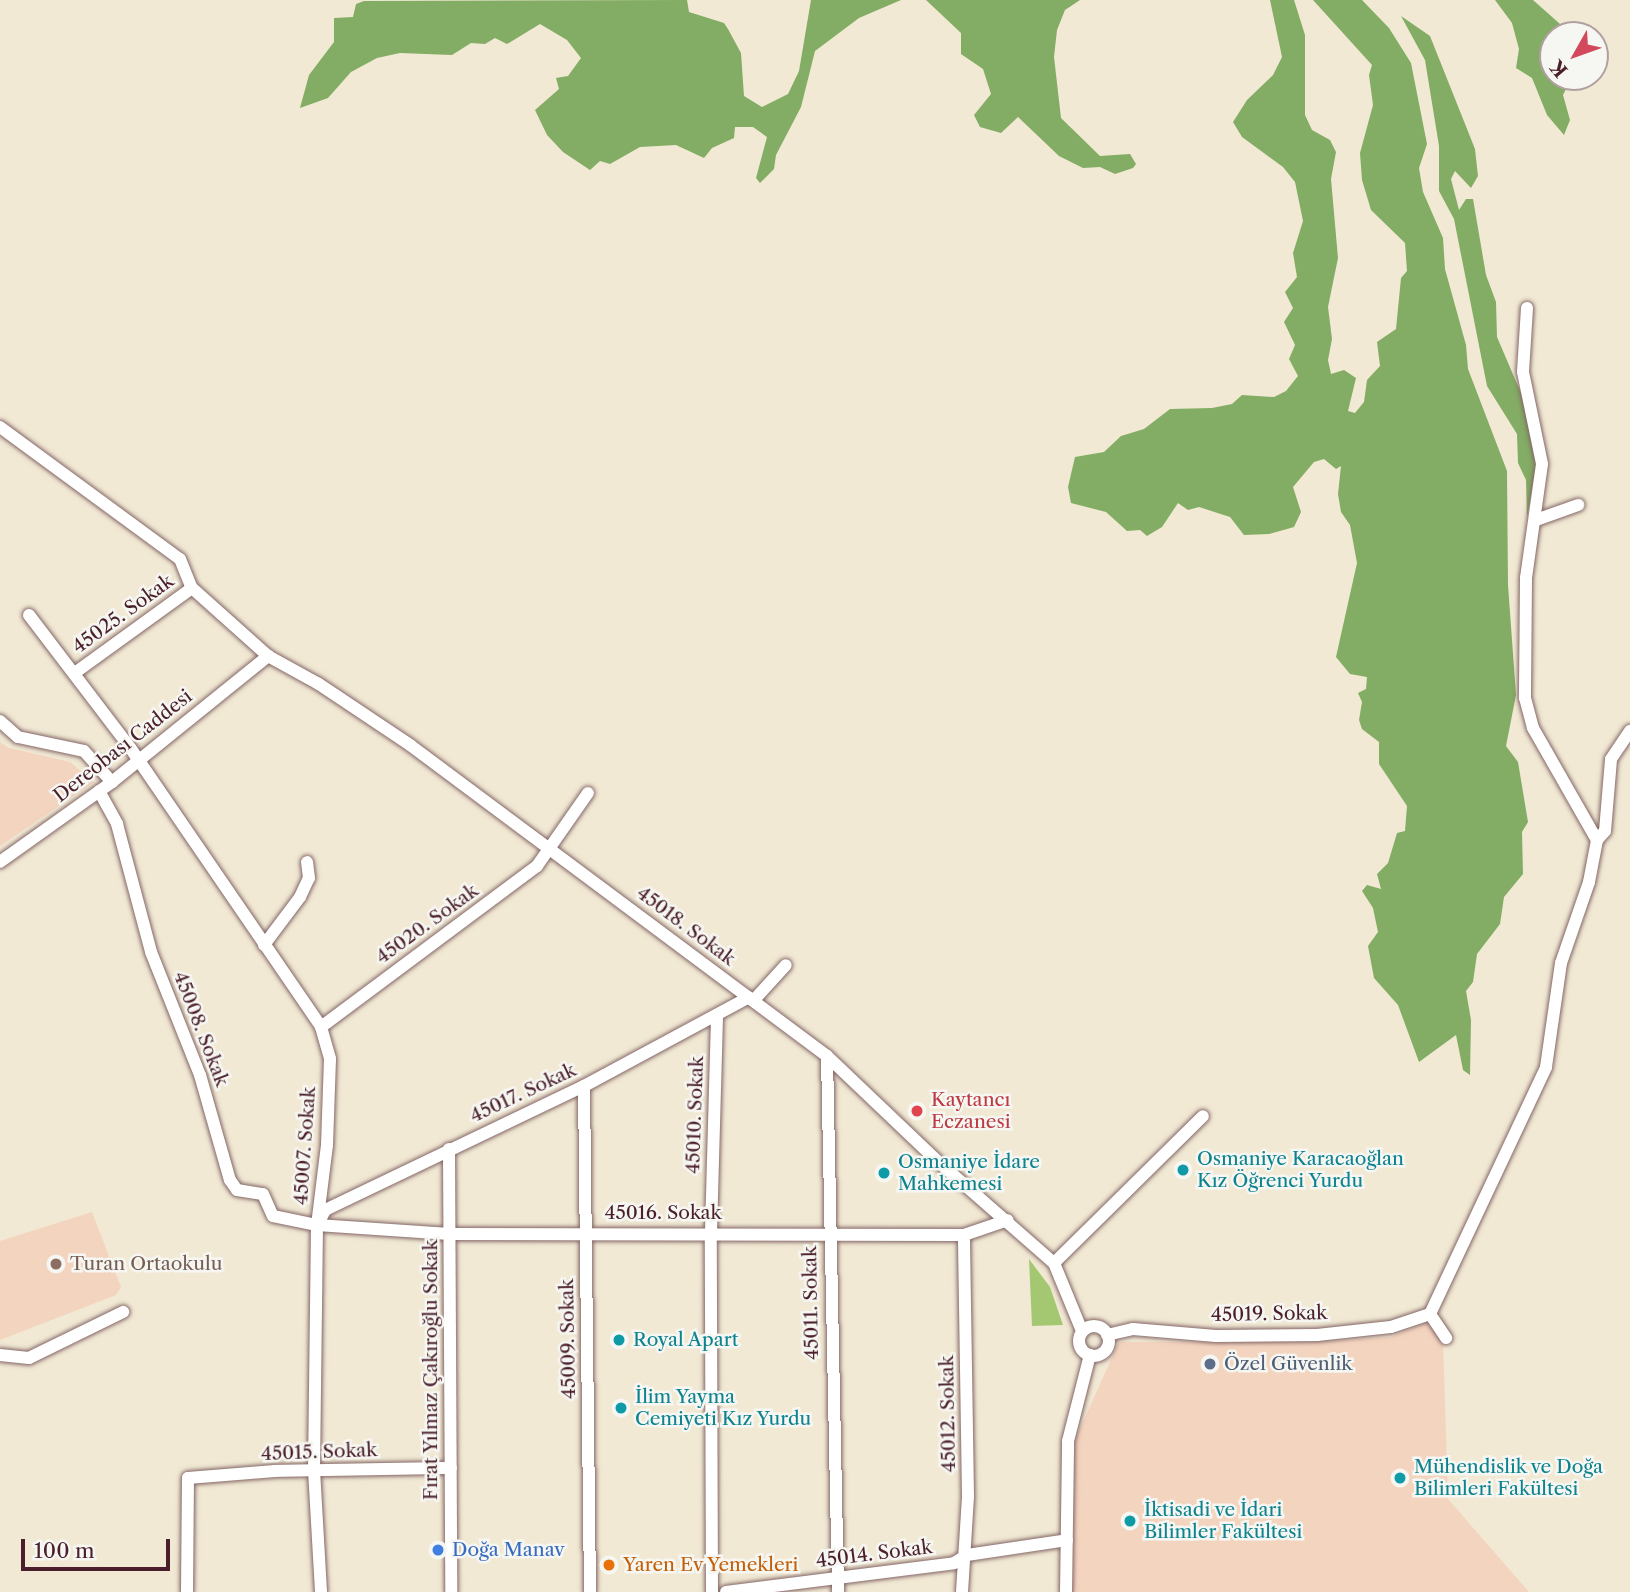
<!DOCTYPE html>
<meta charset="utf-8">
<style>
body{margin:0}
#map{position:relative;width:1630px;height:1592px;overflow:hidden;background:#f1e9d4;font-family:"Libre Caslon Text",serif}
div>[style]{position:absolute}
.built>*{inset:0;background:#f3d4bf}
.green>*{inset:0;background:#a4c872}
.forest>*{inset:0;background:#83ac64}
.roads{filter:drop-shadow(0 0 2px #846666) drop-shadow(0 0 2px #846666)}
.minor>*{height:12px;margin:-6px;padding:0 6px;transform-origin:6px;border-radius:6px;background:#fff}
.minor>.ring{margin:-6px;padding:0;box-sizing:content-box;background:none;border:12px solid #fff;border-radius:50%}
.dots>*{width:19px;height:19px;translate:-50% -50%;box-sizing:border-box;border:4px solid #f6f6f2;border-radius:50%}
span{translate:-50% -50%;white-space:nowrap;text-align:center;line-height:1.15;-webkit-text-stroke:5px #f6f6f2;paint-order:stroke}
.street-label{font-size:19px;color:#4a1f2b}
.health-label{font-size:19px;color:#be3a42}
.left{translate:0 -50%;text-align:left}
.culture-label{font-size:19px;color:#0d838f}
.education-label{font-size:19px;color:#785e54}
.service-label{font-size:19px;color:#4e5e75}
.shop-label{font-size:19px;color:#366cbe}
.food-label{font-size:19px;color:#c56008}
.north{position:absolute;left:1539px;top:21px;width:70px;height:70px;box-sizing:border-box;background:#f6f6f2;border:2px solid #b1a0a2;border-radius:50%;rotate:230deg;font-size:19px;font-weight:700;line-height:28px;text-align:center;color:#4a1f2b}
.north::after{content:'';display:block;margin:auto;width:24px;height:32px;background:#d1495b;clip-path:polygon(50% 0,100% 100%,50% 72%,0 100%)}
.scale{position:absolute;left:21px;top:1539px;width:149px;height:32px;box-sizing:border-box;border:4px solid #4a1f2b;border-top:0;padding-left:9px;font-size:21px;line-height:24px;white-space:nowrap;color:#4a1f2b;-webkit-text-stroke:5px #f6f6f2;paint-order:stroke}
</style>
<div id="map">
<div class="built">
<i style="clip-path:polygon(0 742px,9px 748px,70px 762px,94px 782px,0 846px)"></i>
<i style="clip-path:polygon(92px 1212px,121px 1287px,116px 1295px,0 1340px,0 1241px)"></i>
<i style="clip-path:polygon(1427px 1322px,1443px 1339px,1448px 1499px,1529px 1592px,1072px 1592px,1074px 1442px,1119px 1342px,1318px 1342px,1391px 1337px)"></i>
</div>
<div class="green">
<i style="clip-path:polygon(1029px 1259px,1050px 1287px,1063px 1325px,1032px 1326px)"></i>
</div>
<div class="forest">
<i style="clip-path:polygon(687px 0,689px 12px,724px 23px,728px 29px,741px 53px,744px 96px,762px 107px,788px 94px,799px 71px,811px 0,901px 0,859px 18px,815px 51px,801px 107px,776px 155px,774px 169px,760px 183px,756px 178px,767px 137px,753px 127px,735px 127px,734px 138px,712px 148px,704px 158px,676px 145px,640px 147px,610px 164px,600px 161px,590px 170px,563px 152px,547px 135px,535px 110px,559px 89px,556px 78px,568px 76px,581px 58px,567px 40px,540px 24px,507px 44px,495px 38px,485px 44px,471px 43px,452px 55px,400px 53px,377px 58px,351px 72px,328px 98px,300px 108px,309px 75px,334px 42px,334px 18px,353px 17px,356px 4px,364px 1px)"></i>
<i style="clip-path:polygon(926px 0,1080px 0,1065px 10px,1057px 30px,1054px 57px,1061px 118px,1100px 156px,1130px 154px,1136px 164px,1133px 168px,1115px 174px,1100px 167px,1083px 168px,1059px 156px,1018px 117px,1001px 133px,980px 127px,974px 115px,991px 94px,983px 69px,961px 54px,961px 33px)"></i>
<i style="clip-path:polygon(1270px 0,1294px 0,1305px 35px,1305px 115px,1312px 130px,1330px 140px,1336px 152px,1331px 179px,1338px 258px,1328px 307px,1332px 339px,1328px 360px,1331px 374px,1344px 370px,1356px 378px,1348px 411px,1355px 413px,1364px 402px,1367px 380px,1380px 366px,1377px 342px,1396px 329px,1401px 278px,1407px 271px,1405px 243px,1371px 210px,1362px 180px,1360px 153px,1373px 105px,1369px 75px,1372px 65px,1313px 0,1362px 0,1389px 28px,1411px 63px,1427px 144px,1419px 168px,1423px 192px,1443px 238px,1445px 269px,1466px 345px,1468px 369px,1507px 471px,1508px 585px,1516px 695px,1506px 746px,1518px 762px,1528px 822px,1522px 832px,1523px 874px,1504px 897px,1500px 924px,1477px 954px,1473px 982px,1466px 991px,1471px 1020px,1470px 1075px,1463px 1070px,1456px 1035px,1419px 1062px,1398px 1005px,1374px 978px,1368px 946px,1378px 932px,1373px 908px,1362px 891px,1367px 885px,1381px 889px,1377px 874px,1388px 863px,1397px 833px,1405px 831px,1407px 806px,1379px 764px,1379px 742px,1362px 729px,1359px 720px,1362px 702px,1358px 693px,1366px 689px,1367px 677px,1350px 674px,1336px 657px,1357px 563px,1350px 525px,1341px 512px,1338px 494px,1341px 466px,1336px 469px,1324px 459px,1314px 462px,1293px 487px,1301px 512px,1294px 527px,1269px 534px,1244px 535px,1230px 517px,1199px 507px,1188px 510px,1178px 503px,1162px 527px,1147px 536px,1140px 530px,1127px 531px,1106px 512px,1071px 503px,1068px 487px,1075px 457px,1104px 452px,1121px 436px,1144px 429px,1170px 409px,1212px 408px,1232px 404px,1242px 395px,1274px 397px,1286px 391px,1298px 376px,1289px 359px,1295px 345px,1284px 322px,1293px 308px,1285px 292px,1297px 277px,1293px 253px,1303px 221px,1295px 182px,1283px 167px,1242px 137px,1233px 122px,1247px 100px,1273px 75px,1282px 57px)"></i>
<i style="clip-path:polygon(1495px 0,1533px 0,1560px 24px,1575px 29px,1575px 35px,1553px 35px,1553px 77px,1572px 77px,1563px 95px,1570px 120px,1564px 135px,1547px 115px,1532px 78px,1516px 68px,1519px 49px,1512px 23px)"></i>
<i style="clip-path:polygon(1401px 16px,1430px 36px,1475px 149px,1478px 176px,1471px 188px,1455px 171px,1451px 179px,1459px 210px,1466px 199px,1473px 199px,1486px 275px,1496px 302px,1497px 337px,1533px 421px,1537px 461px,1527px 518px,1526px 480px,1518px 463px,1517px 434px,1487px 386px,1454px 219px,1439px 191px,1439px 146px,1425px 60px)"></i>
</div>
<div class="roads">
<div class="minor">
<i style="left:1527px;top:308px;width:64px;rotate:93.6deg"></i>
<i style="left:1523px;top:372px;width:94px;rotate:78.3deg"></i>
<i style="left:1542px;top:464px;width:115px;rotate:98deg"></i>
<i style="left:1526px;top:578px;width:120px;rotate:90.5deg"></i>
<i style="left:1525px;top:698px;width:31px;rotate:75deg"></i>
<i style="left:1533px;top:728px;width:129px;rotate:60.3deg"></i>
<i style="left:0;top:427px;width:223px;rotate:36.3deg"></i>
<i style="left:180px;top:559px;width:31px;rotate:68deg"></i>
<i style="left:192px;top:588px;width:102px;rotate:41.8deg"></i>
<i style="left:268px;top:656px;width:58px;rotate:28.8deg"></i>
<i style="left:319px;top:684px;width:110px;rotate:33.8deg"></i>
<i style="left:410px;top:745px;width:520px;rotate:36.72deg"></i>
<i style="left:827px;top:1056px;width:149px;rotate:43.6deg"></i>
<i style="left:935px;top:1159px;width:158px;rotate:41.2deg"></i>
<i style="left:1054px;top:1263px;width:74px;rotate:67.6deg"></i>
<i style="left:1536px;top:520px;width:45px;rotate:-19.7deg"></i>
<i style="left:29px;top:615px;width:168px;rotate:52.7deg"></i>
<i style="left:131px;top:749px;width:337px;rotate:55.6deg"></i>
<i style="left:321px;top:1027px;width:33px;rotate:74deg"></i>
<i style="left:330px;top:1059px;width:86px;rotate:92deg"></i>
<i style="left:327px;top:1145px;width:81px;rotate:97.1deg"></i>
<i style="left:317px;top:1225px;width:245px;rotate:90.7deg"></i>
<i style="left:314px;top:1470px;width:122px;rotate:86.7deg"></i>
<i style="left:76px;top:672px;width:143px;rotate:-35.9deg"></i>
<i style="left:0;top:721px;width:24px;rotate:42deg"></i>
<i style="left:18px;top:737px;width:67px;rotate:12deg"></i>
<i style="left:84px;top:751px;width:42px;rotate:47.9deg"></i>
<i style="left:99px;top:791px;width:38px;rotate:61deg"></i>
<i style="left:117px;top:824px;width:132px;rotate:75.1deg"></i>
<i style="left:151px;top:952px;width:132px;rotate:68.3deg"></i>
<i style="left:200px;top:1075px;width:109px;rotate:74.1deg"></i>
<i style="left:230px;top:1180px;width:12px;rotate:55deg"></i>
<i style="left:237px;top:1190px;width:26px;rotate:9deg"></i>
<i style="left:263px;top:1194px;width:24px;rotate:66deg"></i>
<i style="left:273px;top:1216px;width:45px;rotate:11.6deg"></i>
<i style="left:317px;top:1225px;width:133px;rotate:3.9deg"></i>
<i style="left:450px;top:1234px;width:514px;rotate:0.11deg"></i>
<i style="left:964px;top:1235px;width:46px;rotate:-18.8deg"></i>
<i style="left:0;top:862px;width:138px;rotate:-35.5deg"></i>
<i style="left:112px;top:782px;width:201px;rotate:-38.9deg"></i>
<i style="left:264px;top:945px;width:60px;rotate:-53.1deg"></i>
<i style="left:300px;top:897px;width:21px;rotate:-65deg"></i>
<i style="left:309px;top:878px;width:16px;rotate:-97deg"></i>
<i style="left:754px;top:1000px;width:47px;rotate:-47.6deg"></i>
<i style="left:321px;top:1027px;width:269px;rotate:-36.7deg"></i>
<i style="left:537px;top:866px;width:89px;rotate:-55.1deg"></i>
<i style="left:827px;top:1056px;width:536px;rotate:88.82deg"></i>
<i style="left:584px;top:1086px;width:506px;rotate:89.32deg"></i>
<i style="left:449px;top:1149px;width:443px;rotate:89.7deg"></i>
<i style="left:319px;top:1222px;width:13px;rotate:-63deg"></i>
<i style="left:325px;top:1210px;width:287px;rotate:-25.6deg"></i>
<i style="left:584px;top:1086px;width:187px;rotate:-28.3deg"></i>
<i style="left:1054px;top:1263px;width:209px;rotate:-44.6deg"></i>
<i style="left:1430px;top:1314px;width:273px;rotate:-64.8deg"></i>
<i style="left:1546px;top:1067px;width:105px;rotate:-81.8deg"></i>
<i style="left:1561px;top:963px;width:86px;rotate:-70.9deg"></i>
<i style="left:1589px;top:882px;width:43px;rotate:-79.2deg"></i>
<i style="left:1597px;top:840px;width:12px;rotate:-48deg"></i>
<i style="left:1605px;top:831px;width:72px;rotate:-85.2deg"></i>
<i style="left:1611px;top:759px;width:34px;rotate:-56deg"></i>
<i style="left:1430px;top:1314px;width:29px;rotate:56deg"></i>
<i class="ring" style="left:1079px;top:1326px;width:18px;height:18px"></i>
<i style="left:1107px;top:1335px;width:27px;rotate:-13deg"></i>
<i style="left:1133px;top:1329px;width:83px;rotate:4.8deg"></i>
<i style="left:1216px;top:1336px;width:101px;rotate:-0.6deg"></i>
<i style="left:1317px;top:1335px;width:74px;rotate:-6.2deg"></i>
<i style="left:1391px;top:1327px;width:41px;rotate:-18.4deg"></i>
<i style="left:0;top:1355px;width:29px;rotate:6deg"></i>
<i style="left:29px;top:1358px;width:105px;rotate:-26.1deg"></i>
<i style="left:187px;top:1592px;width:114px;rotate:-89.5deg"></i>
<i style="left:188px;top:1478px;width:87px;rotate:-4.6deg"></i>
<i style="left:275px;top:1471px;width:176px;rotate:-1deg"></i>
<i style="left:712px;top:1592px;width:360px;rotate:-90.2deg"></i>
<i style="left:711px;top:1232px;width:215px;rotate:-88.4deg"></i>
<i style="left:726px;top:1592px;width:230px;rotate:-7.2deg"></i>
<i style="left:954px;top:1563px;width:15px;rotate:-32deg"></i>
<i style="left:967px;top:1555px;width:101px;rotate:-8.5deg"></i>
<i style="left:962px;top:1592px;width:96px;rotate:-86.4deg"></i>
<i style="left:968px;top:1496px;width:261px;rotate:-90.9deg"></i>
<i style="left:1066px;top:1592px;width:151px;rotate:-89.2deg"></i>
<i style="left:1068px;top:1441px;width:89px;rotate:-75.7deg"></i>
</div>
</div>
<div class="dots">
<i style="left:917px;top:1111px;background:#e0444e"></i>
<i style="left:1183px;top:1170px;background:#0f9aa8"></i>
<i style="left:884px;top:1173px;background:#0f9aa8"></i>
<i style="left:56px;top:1264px;background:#8d6e63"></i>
<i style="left:619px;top:1340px;background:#0f9aa8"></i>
<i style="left:1210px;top:1364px;background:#5c6f8a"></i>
<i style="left:621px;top:1408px;background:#0f9aa8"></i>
<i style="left:1400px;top:1478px;background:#0f9aa8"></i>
<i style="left:1130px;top:1521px;background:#0f9aa8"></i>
<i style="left:438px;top:1550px;background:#3f7fe0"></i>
<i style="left:609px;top:1565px;background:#e8710a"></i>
</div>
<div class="street-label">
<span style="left:123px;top:614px;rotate:-36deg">45025. Sokak</span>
<span style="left:123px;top:746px;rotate:-38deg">Dereobası Caddesi</span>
<span style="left:427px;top:924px;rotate:-36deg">45020. Sokak</span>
<span style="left:686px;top:926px;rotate:37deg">45018. Sokak</span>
<span style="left:201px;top:1029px;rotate:69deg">45008. Sokak</span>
<span style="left:523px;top:1093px;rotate:-25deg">45017. Sokak</span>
<span style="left:695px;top:1115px;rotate:-88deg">45010. Sokak</span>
<span style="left:305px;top:1146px;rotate:-86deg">45007. Sokak</span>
<span style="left:663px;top:1213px">45016. Sokak</span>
<span style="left:811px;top:1303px;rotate:-91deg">45011. Sokak</span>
<span style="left:1269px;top:1314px;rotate:-1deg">45019. Sokak</span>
<span style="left:568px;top:1339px;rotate:-91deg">45009. Sokak</span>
<span style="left:431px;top:1370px;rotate:-90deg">Fırat Yılmaz Çakıroğlu Sokak</span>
<span style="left:948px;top:1414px;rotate:-91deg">45012. Sokak</span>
<span style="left:319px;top:1452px;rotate:-2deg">45015. Sokak</span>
<span style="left:874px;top:1554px;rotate:-7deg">45014. Sokak</span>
</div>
<div class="health-label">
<span class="left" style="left:931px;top:1111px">Kaytancı<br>Eczanesi</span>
</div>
<div class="culture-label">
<span class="left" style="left:1197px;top:1170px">Osmaniye Karacaoğlan<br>Kız Öğrenci Yurdu</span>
<span class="left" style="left:898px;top:1173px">Osmaniye İdare<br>Mahkemesi</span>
<span class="left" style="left:633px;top:1340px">Royal Apart</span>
<span class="left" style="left:635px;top:1408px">İlim Yayma<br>Cemiyeti Kız Yurdu</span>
<span class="left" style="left:1414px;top:1478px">Mühendislik ve Doğa<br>Bilimleri Fakültesi</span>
<span class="left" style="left:1144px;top:1521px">İktisadi ve İdari<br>Bilimler Fakültesi</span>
</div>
<div class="education-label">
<span class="left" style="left:70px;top:1264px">Turan Ortaokulu</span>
</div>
<div class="service-label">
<span class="left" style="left:1224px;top:1364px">Özel Güvenlik</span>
</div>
<div class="shop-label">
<span class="left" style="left:452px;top:1550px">Doğa Manav</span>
</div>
<div class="food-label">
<span class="left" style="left:623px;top:1565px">Yaren Ev Yemekleri</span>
</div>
<div class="north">K</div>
<div class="scale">100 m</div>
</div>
